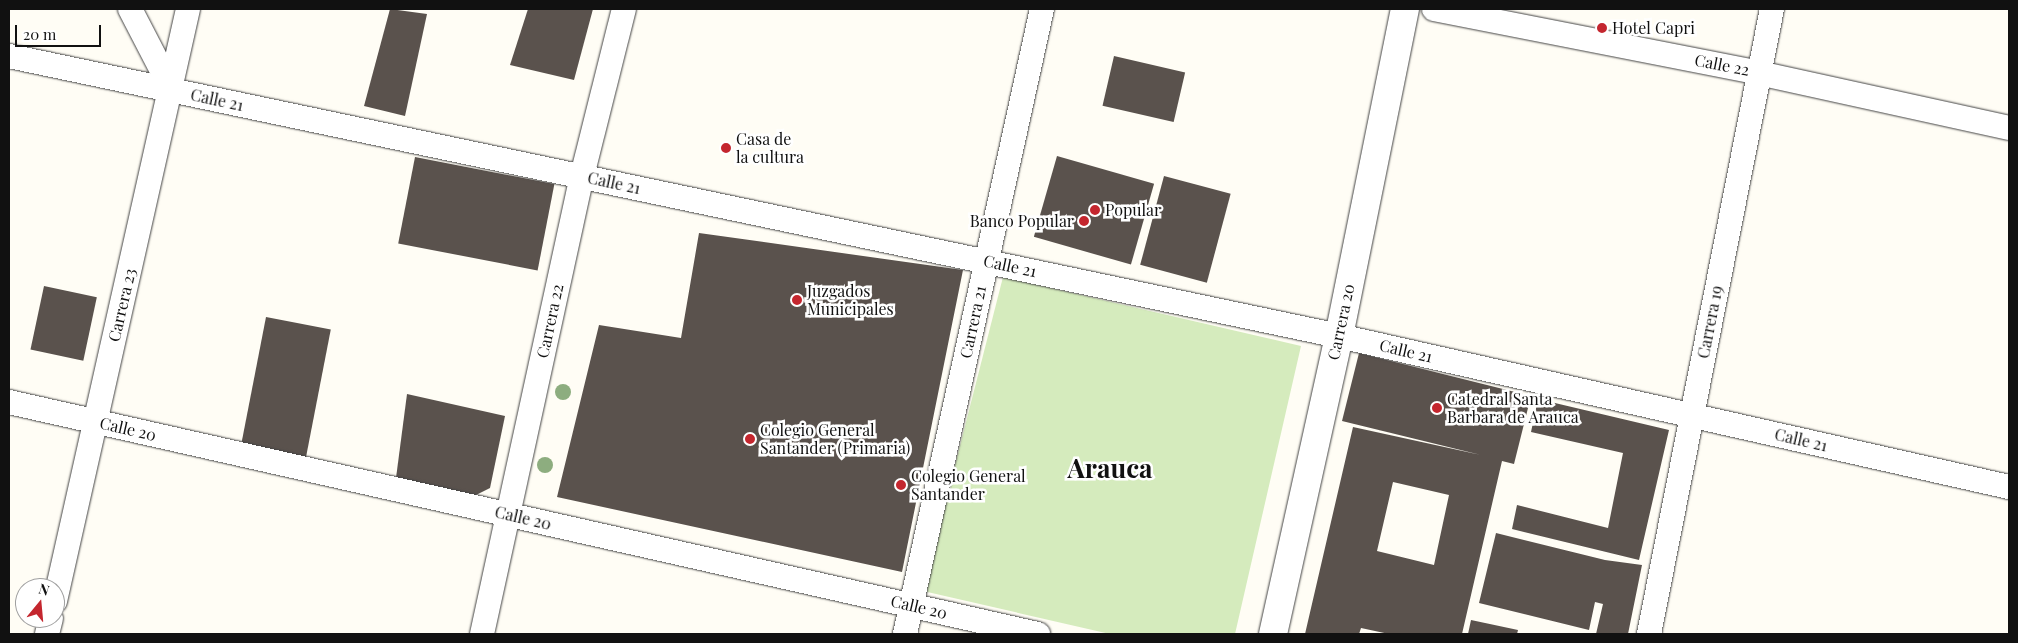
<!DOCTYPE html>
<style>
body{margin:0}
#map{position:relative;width:2018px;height:643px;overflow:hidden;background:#fffdf5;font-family:"Playfair Display",serif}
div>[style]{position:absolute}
.green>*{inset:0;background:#d5ebbd}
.building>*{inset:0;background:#5a524d;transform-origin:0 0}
.roads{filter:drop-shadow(0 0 1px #444) drop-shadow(0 0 1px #444)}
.minor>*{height:24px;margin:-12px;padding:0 12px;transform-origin:12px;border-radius:12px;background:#fff}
.tertiary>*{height:28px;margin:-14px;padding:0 14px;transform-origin:14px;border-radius:14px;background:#fff}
.trees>*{width:16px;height:16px;margin:-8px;border-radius:50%;background:#8dad7f}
.dots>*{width:14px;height:14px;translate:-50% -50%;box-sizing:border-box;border:2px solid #fff;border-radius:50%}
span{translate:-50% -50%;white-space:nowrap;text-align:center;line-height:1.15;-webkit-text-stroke:5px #fff;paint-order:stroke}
.poi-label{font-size:16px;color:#111}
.left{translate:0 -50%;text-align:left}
.right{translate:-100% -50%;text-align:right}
.street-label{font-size:16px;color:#111}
.town-label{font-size:26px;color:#111;font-weight:700}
.frame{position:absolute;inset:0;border:10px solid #111;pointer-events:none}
.north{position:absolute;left:15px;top:578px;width:50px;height:50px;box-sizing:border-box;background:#fff;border:1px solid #a0a0a0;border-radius:50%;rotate:17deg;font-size:14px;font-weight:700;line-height:20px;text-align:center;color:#111}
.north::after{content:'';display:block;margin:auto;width:18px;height:22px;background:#c4262e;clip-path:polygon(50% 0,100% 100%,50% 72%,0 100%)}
.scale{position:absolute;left:15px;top:25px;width:86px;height:22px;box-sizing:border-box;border:2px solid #111;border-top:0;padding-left:6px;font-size:15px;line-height:18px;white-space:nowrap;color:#111;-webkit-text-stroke:4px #fff;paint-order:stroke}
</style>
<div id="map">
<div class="green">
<i style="clip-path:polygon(1003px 277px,1301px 346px,1235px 634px,1110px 634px,923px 591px)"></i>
</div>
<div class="building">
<i style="clip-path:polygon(390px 9px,427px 14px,405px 116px,364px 106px)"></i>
<i style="clip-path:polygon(528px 9px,593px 9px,574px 80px,510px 65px)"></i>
<i style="left:1114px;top:56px;width:73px;height:51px;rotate:13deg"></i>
<i style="left:1057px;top:156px;width:101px;height:84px;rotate:16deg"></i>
<i style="left:415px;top:157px;width:142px;height:88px;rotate:11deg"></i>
<i style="left:1164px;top:176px;width:69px;height:92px;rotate:15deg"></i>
<i style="clip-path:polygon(699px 233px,963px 270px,902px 572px,557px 497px,599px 325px,681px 338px)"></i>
<i style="left:44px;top:286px;width:54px;height:65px;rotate:12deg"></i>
<i style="left:266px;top:317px;width:66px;height:131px;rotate:11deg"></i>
<i style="clip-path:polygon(evenodd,1359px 353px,1531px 396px,1514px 464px,1502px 461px,1462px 634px,1389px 634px,1361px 628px,1359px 634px,1305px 634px,1353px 427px,1481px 455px,1342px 421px,1359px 353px,1393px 482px,1449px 495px,1434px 565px,1377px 551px,1393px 482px)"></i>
<i style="clip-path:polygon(407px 394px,505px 416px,490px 488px,470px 498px,396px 478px)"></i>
<i style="clip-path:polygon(1538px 399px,1669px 430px,1639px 560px,1512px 529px,1517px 505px,1608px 528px,1623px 453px,1531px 432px)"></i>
<i style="clip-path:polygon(1496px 533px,1605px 560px,1642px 565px,1628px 634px,1596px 634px,1603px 604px,1595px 602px,1589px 630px,1479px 603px)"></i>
<i style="clip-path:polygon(1471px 620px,1518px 630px,1517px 634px,1468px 634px)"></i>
</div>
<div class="roads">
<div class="minor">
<i style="left:130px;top:9px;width:91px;rotate:62.6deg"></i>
<i style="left:1434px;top:9px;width:331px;rotate:11.1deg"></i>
<i style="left:1759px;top:73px;width:256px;rotate:12.4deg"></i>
<i style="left:9px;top:56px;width:1359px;rotate:11.89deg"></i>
<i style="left:1339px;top:336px;width:687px;rotate:12.7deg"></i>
<i style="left:9px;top:402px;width:1055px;rotate:12.71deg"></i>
<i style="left:55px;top:601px;width:607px;rotate:-77.34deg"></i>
<i style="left:47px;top:634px;width:16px;rotate:-76deg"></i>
<i style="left:482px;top:634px;width:469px;rotate:-77.7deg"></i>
<i style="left:582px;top:176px;width:172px;rotate:-75.9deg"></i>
<i style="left:905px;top:634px;width:640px;rotate:-77.64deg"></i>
<i style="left:1649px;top:634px;width:637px;rotate:-78.87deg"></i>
</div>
<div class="tertiary">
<i style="left:1273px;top:634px;width:305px;rotate:-77.5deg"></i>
<i style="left:1339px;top:336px;width:334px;rotate:-78.6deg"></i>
</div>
</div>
<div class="trees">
<i style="left:563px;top:392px"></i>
<i style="left:545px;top:465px"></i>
</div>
<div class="dots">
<i style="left:1602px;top:28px;background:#c4262e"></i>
<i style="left:726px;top:148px;background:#c4262e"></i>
<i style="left:1095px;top:210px;background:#c4262e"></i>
<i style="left:1084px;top:221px;background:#c4262e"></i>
<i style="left:797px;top:300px;background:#c4262e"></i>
<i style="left:1437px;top:408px;background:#c4262e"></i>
<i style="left:750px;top:439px;background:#c4262e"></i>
<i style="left:901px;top:485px;background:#c4262e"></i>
</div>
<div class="poi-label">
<span class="left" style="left:1612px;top:28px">Hotel Capri</span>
<span class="left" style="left:736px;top:148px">Casa de<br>la cultura</span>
<span class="left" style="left:1105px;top:210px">Popular</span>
<span class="right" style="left:1074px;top:221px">Banco Popular</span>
<span class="left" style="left:807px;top:300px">Juzgados<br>Municipales</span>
<span class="left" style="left:1447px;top:408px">Catedral Santa<br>Barbara de Arauca</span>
<span class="left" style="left:760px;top:439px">Colegio General<br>Santander (Primaria)</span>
<span class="left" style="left:911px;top:485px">Colegio General<br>Santander</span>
</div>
<div class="street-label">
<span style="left:1722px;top:65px;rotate:11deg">Calle 22</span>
<span style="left:217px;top:100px;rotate:12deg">Calle 21</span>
<span style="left:614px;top:183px;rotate:12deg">Calle 21</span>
<span style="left:1010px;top:266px;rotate:12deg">Calle 21</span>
<span style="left:122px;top:305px;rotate:-77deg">Carrera 23</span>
<span style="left:550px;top:321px;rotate:-78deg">Carrera 22</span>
<span style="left:973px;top:322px;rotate:-78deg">Carrera 21</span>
<span style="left:1341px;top:322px;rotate:-78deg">Carrera 20</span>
<span style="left:1710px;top:322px;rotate:-79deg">Carrera 19</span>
<span style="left:1406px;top:351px;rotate:13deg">Calle 21</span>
<span style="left:128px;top:429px;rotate:13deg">Calle 20</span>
<span style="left:1801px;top:440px;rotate:13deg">Calle 21</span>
<span style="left:523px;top:518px;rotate:13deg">Calle 20</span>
<span style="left:919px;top:607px;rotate:13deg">Calle 20</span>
</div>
<div class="town-label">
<span style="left:1110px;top:468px">Arauca</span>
</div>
<div class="frame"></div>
<div class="north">N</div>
<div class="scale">20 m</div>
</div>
